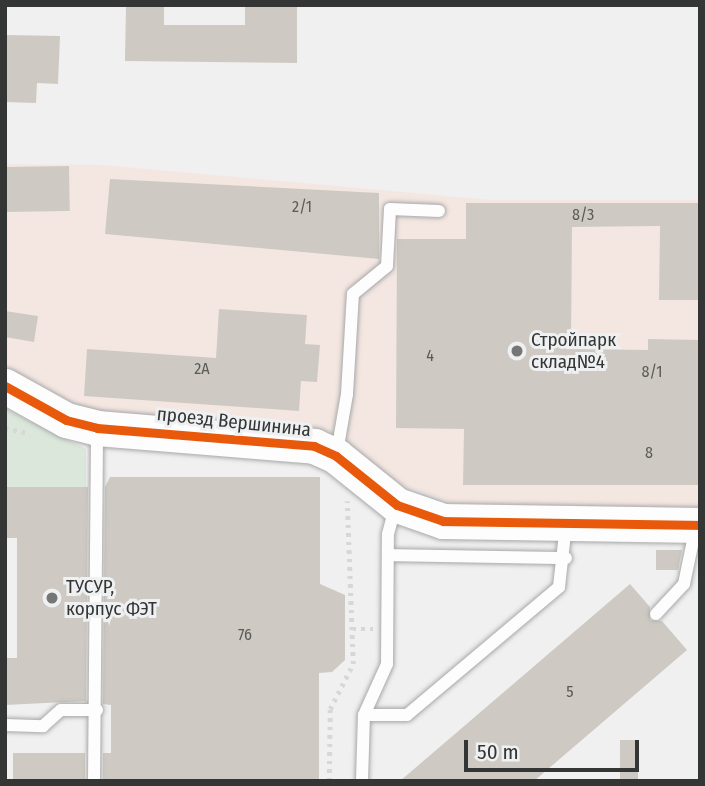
<!DOCTYPE html>
<meta charset="utf-8">
<style>
body{margin:0}
#map{position:relative;width:705px;height:786px;overflow:hidden;background:#f0f0f0;font-family:"Fira Sans Condensed",sans-serif}
div>[style]{position:absolute}
.commercial>*{inset:0;background:#f4e7e2}
.green>*{inset:0;background:#dbe7db}
.building>*{inset:0;background:#cecac3;transform-origin:0 0}
.path>*{height:4.5px;margin-top:-2.25px;transform-origin:0;background:repeating-linear-gradient(90deg,#d7d7d7 0 3.5px,transparent 0 8.5px)}
.roads{filter:drop-shadow(0 0 2px #a8a8a8) drop-shadow(0 0 2px #a8a8a8)}
.lane>*{height:12px;margin:-6px;padding:0 6px;transform-origin:6px;border-radius:6px;background:#fdfdfd}
.secondary>*{height:35px;margin:-17.5px;padding:0 17.5px;transform-origin:17.5px;border-radius:17.5px;background:#fdfdfd}
.cycleway>*{height:9px;margin:-4.5px;padding:0 4.5px;transform-origin:4.5px;border-radius:4.5px;background:#e8590c}
.dots>*{width:19px;height:19px;translate:-50% -50%;box-sizing:border-box;border:4px solid #eff0f1;border-radius:50%}
span{translate:-50% -50%;white-space:nowrap;text-align:center;line-height:1.15;-webkit-text-stroke:6px #eff0f1;paint-order:stroke}
.number-label{font-size:16px;color:#5a5a58}
.number-label span{-webkit-text-stroke-width:0}
.poi-label{font-size:19px;color:#343535}
.left{translate:0 -50%;text-align:left}
.street-label{font-size:19px;color:#343535}
.frame{position:absolute;inset:0;border:7px solid #343535;pointer-events:none}
.scale{position:absolute;left:464px;top:740px;width:175px;height:32px;box-sizing:border-box;border:4px solid #343535;border-top:0;padding-left:9px;font-size:21px;line-height:24px;white-space:nowrap;color:#343535;-webkit-text-stroke:5px #eff0f1;paint-order:stroke}
</style>
<div id="map">
<div class="commercial">
<i style="clip-path:polygon(5px 164px,103px 165px,491px 200px,700px 200px,700px 515px,477px 512px,400px 484px,331px 432px,299px 424px,90px 412px,38px 389px,5px 366px)"></i>
</div>
<div class="green">
<i style="clip-path:polygon(5px 409px,86px 449px,86px 487px,5px 487px)"></i>
</div>
<div class="building">
<i style="clip-path:polygon(126px 5px,164px 5px,164px 25px,245px 25px,245px 5px,297px 5px,297px 63px,125px 61px)"></i>
<i style="clip-path:polygon(5px 35px,60px 36px,58px 84px,37px 83px,36px 103px,5px 102px)"></i>
<i style="left:69px;top:166px;width:45px;height:64px;rotate:89deg"></i>
<i style="clip-path:polygon(110px 179px,379px 193px,379px 259px,105px 234px)"></i>
<i style="clip-path:polygon(466px 203px,700px 203px,700px 300px,659px 300px,660px 226px,572px 227px,571px 349px,648px 350px,648px 339px,700px 340px,700px 485px,463px 485px,464px 429px,396px 428px,397px 239px,466px 239px)"></i>
<i style="clip-path:polygon(219px 309px,307px 315px,305px 344px,320px 345px,317px 382px,301px 381px,299px 411px,84px 396px,87px 349px,216px 358px)"></i>
<i style="clip-path:polygon(5px 311px,38px 316px,34px 342px,5px 337px)"></i>
<i style="clip-path:polygon(110px 477px,320px 477px,320px 584px,345px 595px,345px 660px,332px 672px,319px 673px,319px 780px,103px 780px,103px 753px,111px 753px,111px 705px,103px 704px,105px 487px)"></i>
<i style="clip-path:polygon(5px 487px,88px 487px,86px 701px,5px 705px,5px 658px,17px 658px,17px 538px,5px 538px)"></i>
<i style="clip-path:polygon(656px 550px,682px 550px,678px 570px,656px 570px)"></i>
<i style="clip-path:polygon(630px 584px,650px 607px,650px 620px,662px 621px,687px 650px,534px 781px,400px 781px)"></i>
<i style="left:620px;top:740px;width:18px;height:41px"></i>
<i style="left:13px;top:753px;width:72px;height:28px"></i>
</div>
<div class="path">
<i style="left:5px;top:428px;width:24px;rotate:12deg"></i>
<i style="left:353px;top:629px;width:20px"></i>
<i style="left:329px;top:781px;width:72px;rotate:-89.2deg"></i>
<i style="left:330px;top:709px;width:51px;rotate:-62.9deg"></i>
<i style="left:353px;top:664px;width:163px;rotate:-92.1deg"></i>
</div>
<div class="roads">
<div class="lane">
<i style="left:337px;top:452px;width:59px;rotate:-80.2deg"></i>
<i style="left:347px;top:394px;width:100px;rotate:-86.6deg"></i>
<i style="left:353px;top:294px;width:44px;rotate:-39.5deg"></i>
<i style="left:387px;top:266px;width:57px;rotate:-87deg"></i>
<i style="left:390px;top:209px;width:49px;rotate:2.3deg"></i>
<i style="left:389px;top:555px;width:177px;rotate:1deg"></i>
<i style="left:656px;top:614px;width:41px;rotate:-47deg"></i>
<i style="left:684px;top:584px;width:59px;rotate:-78.3deg"></i>
<i style="left:364px;top:715px;width:56px;rotate:-65.7deg"></i>
<i style="left:387px;top:664px;width:130px;rotate:-89.6deg"></i>
<i style="left:388px;top:534px;width:27px;rotate:-75deg"></i>
<i style="left:5px;top:725px;width:38px;rotate:2deg"></i>
<i style="left:43px;top:726px;width:24px;rotate:-42deg"></i>
<i style="left:61px;top:710px;width:36px"></i>
<i style="left:94px;top:781px;width:349px;rotate:-89.5deg"></i>
<i style="left:362px;top:781px;width:66px;rotate:-88.3deg"></i>
<i style="left:364px;top:715px;width:43px"></i>
<i style="left:407px;top:715px;width:199px;rotate:-40.1deg"></i>
<i style="left:559px;top:587px;width:62px;rotate:-83.6deg"></i>
</div>
<div class="secondary">
<i style="left:5px;top:386px;width:70px;rotate:29.1deg"></i>
<i style="left:66px;top:420px;width:32px;rotate:14deg"></i>
<i style="left:97px;top:428px;width:218px;rotate:4.7deg"></i>
<i style="left:314px;top:446px;width:24px;rotate:24deg"></i>
<i style="left:336px;top:456px;width:78px;rotate:38.8deg"></i>
<i style="left:397px;top:505px;width:49px;rotate:19.2deg"></i>
<i style="left:443px;top:521px;width:257px;rotate:0.9deg"></i>
</div>
</div>
<div class="cycleway">
<i style="left:5px;top:386px;width:70px;rotate:29.1deg"></i>
<i style="left:66px;top:420px;width:32px;rotate:14deg"></i>
<i style="left:97px;top:428px;width:218px;rotate:4.7deg"></i>
<i style="left:314px;top:446px;width:24px;rotate:24deg"></i>
<i style="left:336px;top:456px;width:78px;rotate:38.8deg"></i>
<i style="left:397px;top:505px;width:49px;rotate:19.2deg"></i>
<i style="left:443px;top:521px;width:257px;rotate:0.9deg"></i>
</div>
<div class="dots">
<i style="left:517px;top:351px;background:#767676"></i>
<i style="left:52px;top:598px;background:#767676"></i>
</div>
<div class="number-label">
<span style="left:302px;top:207px">2/1</span>
<span style="left:583px;top:215px">8/3</span>
<span style="left:430px;top:356px">4</span>
<span style="left:202px;top:369px">2А</span>
<span style="left:652px;top:372px">8/1</span>
<span style="left:649px;top:453px">8</span>
<span style="left:245px;top:635px">76</span>
<span style="left:570px;top:692px">5</span>
</div>
<div class="poi-label">
<span class="left" style="left:531px;top:351px">Стройпарк<br>склад№4</span>
<span class="left" style="left:66px;top:598px">ТУСУР,<br>корпус ФЭТ</span>
</div>
<div class="street-label">
<span style="left:234px;top:422px;rotate:6deg">проезд Вершинина</span>
</div>
<div class="frame"></div>
<div class="scale">50 m</div>
</div>
